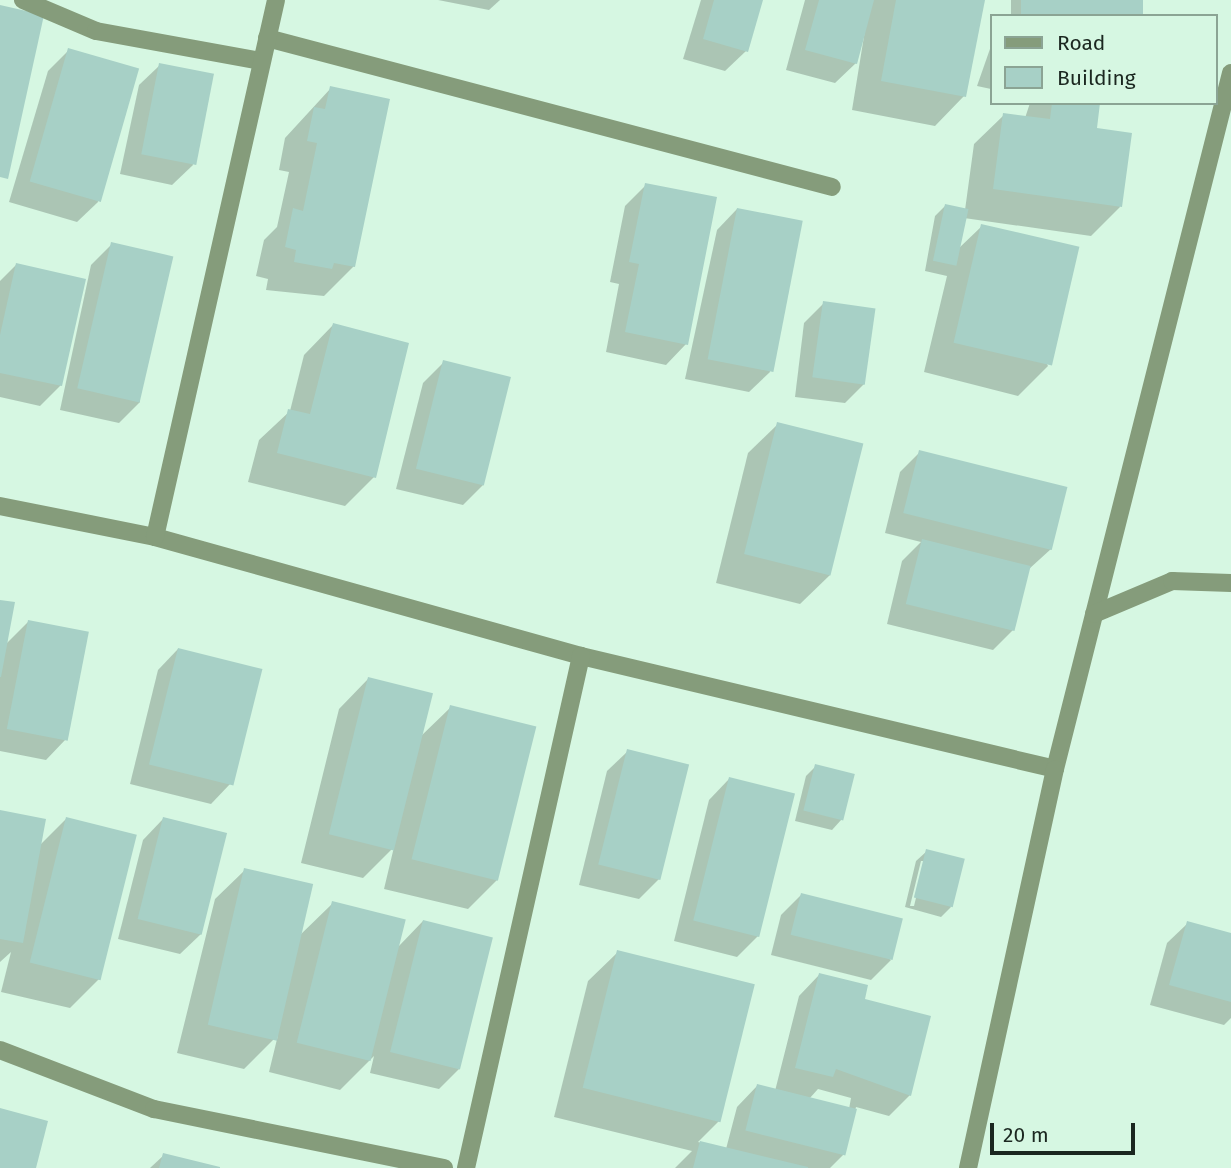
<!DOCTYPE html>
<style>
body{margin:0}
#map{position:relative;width:1231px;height:1168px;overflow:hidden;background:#d6f7e2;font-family:"Fira Sans",sans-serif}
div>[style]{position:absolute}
.shadow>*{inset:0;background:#0003;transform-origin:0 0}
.building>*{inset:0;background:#a7d0c6;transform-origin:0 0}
.minor>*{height:18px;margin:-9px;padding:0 9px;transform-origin:9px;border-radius:9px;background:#859c7b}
span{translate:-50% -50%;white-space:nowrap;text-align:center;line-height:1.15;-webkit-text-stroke:5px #d6f7e2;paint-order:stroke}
.legend{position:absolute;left:990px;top:14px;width:228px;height:91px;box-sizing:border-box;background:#d6f7e2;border:2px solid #8ba494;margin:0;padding:9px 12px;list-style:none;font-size:21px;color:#1b2720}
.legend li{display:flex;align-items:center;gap:14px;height:35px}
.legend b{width:35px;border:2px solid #8ba494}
.scale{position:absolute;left:990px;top:1123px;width:145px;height:32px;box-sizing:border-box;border:4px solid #1b2720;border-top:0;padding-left:9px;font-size:21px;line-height:24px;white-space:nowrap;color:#1b2720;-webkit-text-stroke:5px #d6f7e2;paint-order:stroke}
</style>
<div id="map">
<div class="shadow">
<i style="clip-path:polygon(438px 0,500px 0,489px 10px)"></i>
<i style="clip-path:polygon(701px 0,761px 0,746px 51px,725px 71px,683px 59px)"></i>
<i style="clip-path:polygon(805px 0,983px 0,964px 96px,935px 126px,852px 110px,865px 30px,856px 63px,835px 83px,786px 70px)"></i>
<i style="left:1011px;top:0;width:130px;height:18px"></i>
<i style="clip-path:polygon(991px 46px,991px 89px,977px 86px)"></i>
<i style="clip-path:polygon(69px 50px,98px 202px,77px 222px,9px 202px,48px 71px)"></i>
<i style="clip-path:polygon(160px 65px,193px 165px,172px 185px,120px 174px,139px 85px)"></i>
<i style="clip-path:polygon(331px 88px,354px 266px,324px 296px,266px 290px,268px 279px,256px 276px,264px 240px,277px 227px,289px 172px,279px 170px,285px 138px)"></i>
<i style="clip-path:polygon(1030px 103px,1098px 103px,1095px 129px,1120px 207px,1091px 236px,964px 218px,958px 249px,982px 226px,1048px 366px,1018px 396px,924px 372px,947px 276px,925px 271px,935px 216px,945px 206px,965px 210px,974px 144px,1004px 115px,1025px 118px)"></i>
<i style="clip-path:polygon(646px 185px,686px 344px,666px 365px,606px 352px,619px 284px,610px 282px,625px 206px)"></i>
<i style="clip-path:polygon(737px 209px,770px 372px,749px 392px,685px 379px,717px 230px)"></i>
<i style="clip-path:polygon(112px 244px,140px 402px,119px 423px,60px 410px,91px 265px)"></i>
<i style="clip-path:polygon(16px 265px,61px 385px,40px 406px,0 397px,0 281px)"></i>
<i style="clip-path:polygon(824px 303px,865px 383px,845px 403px,795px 397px,804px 323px)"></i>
<i style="clip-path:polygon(333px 325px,374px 477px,345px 506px,248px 482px,259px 440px,290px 411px,304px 355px)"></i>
<i style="clip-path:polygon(444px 362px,483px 485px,463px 505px,396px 489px,423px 383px)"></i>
<i style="clip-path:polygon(778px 424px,830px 575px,800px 604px,716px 583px,748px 453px)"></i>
<i style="clip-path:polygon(920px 452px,1051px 549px,1029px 569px,1014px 629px,993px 650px,887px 624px,902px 561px,921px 542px,885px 533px,900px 472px)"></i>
<i style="clip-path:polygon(0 602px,5px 645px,28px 622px,66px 739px,46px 760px,0 751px)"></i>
<i style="clip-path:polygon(178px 649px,231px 783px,211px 804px,130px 784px,158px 670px)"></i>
<i style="clip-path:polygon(368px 679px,420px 737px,451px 707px,497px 880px,468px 909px,384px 889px,394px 847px,363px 878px,301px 863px,339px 709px)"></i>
<i style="clip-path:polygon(628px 751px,659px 879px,639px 899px,579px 885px,607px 771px)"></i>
<i style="clip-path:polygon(816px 766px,842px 819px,832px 830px,795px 821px,806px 776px)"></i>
<i style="clip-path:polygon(729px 779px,758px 936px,737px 957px,674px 941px,709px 800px)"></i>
<i style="clip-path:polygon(0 812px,39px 846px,66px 819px,99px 979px,70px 1008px,1px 992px,11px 952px,0 962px)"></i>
<i style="clip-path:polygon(163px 819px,201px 934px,180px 954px,118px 939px,143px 840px)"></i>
<i style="clip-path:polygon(evenodd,927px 851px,951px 907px,941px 917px,905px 907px,916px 861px,927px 851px,921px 861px,925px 861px,914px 906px,910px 906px,921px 861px)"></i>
<i style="clip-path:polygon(245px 870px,298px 937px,333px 903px,398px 947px,423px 921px,459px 1069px,439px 1089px,370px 1073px,374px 1056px,340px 1090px,269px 1072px,278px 1035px,244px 1069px,177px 1053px,215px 899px)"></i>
<i style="clip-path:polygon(801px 895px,891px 960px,871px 980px,771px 955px,781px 915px)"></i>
<i style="clip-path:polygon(1188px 923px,1231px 935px,1231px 1018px,1224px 1025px,1150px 1005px,1167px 943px)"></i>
<i style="clip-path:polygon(evenodd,618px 952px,719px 1121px,698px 1142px,726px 1149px,737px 1107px,757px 1086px,775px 1091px,799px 996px,819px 975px,863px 1001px,910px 1095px,889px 1116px,856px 1107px,844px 1154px,830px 1168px,675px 1168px,692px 1151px,554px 1117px,588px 981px,618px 952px,818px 1089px,851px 1098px,849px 1109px,809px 1099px,818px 1089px)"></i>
<i style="clip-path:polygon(164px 1155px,216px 1168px,150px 1168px)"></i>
</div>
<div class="building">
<i style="clip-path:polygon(714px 0,763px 0,748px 52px,703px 39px)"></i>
<i style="clip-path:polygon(819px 0,874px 0,857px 64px,805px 50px)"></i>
<i style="clip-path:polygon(896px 0,985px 0,966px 97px,881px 81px)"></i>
<i style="left:1021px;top:0;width:122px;height:16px"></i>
<i style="clip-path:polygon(0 5px,44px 15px,8px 179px,0 177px)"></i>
<i style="left:68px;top:48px;width:74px;height:139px;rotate:16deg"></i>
<i style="left:159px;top:63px;width:56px;height:93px;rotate:11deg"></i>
<i style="clip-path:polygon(330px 86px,390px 99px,355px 267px,334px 263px,332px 269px,294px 262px,296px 250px,285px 247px,293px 208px,303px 211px,317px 143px,307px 141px,314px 107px,325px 109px)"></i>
<i style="clip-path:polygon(1052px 103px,1100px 103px,1097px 128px,1132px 133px,1122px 207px,993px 189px,1003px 113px,1050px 119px)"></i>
<i style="clip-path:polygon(645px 183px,717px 197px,688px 345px,625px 332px,639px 264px,629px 262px)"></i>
<i style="left:945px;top:204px;width:24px;height:58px;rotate:12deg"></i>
<i style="left:737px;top:208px;width:67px;height:154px;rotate:11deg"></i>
<i style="left:981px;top:224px;width:101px;height:122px;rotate:13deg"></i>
<i style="left:111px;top:242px;width:64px;height:150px;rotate:13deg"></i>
<i style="clip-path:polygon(16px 263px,86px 279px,62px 386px,0 373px,0 335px)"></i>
<i style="left:823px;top:301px;width:53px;height:77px;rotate:8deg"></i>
<i style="clip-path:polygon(333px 323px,409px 343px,376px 478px,277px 453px,288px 409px,310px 414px)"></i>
<i style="left:443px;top:360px;width:70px;height:112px;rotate:14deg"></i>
<i style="left:777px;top:422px;width:89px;height:136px;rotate:14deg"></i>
<i style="left:919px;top:450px;width:153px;height:65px;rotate:14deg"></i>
<i style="left:922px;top:539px;width:112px;height:67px;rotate:14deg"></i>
<i style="clip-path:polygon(0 600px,15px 602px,1px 677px,0 677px)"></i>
<i style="left:28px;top:620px;width:62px;height:111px;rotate:11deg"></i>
<i style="left:178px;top:648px;width:87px;height:120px;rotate:14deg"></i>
<i style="left:368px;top:677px;width:67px;height:162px;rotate:14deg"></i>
<i style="left:450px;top:705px;width:89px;height:159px;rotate:14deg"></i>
<i style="left:627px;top:749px;width:64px;height:119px;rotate:14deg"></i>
<i style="left:815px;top:764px;width:41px;height:48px;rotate:14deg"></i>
<i style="left:729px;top:777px;width:68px;height:148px;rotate:14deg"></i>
<i style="clip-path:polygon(0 810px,46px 819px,23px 943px,0 939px)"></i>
<i style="left:66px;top:817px;width:73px;height:150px;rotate:14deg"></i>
<i style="left:163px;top:817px;width:66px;height:105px;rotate:14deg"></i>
<i style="left:926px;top:849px;width:40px;height:50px;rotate:14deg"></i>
<i style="left:244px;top:868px;width:71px;height:161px;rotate:13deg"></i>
<i style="left:801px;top:893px;width:105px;height:43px;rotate:14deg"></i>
<i style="left:332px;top:901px;width:76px;height:146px;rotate:14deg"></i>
<i style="left:423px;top:920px;width:72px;height:136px;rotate:14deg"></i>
<i style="clip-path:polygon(1187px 921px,1231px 933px,1231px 1002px,1169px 985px)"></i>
<i style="left:617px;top:950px;width:142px;height:142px;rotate:14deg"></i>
<i style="clip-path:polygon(819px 973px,868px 985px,865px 999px,931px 1016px,911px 1096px,836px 1069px,833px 1077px,795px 1068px)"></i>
<i style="left:757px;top:1084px;width:103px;height:48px;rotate:14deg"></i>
<i style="clip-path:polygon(0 1108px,48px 1121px,36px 1168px,0 1168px)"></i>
<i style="clip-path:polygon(700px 1141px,808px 1167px,808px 1168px,693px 1168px)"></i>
<i style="clip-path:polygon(163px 1153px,220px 1167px,220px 1168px,159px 1168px)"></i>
</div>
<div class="minor">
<i style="left:23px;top:0;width:79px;rotate:23deg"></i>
<i style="left:96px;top:31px;width:168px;rotate:10.3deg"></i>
<i style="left:267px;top:38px;width:584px;rotate:14.77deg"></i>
<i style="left:0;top:506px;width:158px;rotate:11.3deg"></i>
<i style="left:155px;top:537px;width:442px;rotate:15.6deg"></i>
<i style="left:581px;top:656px;width:487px;rotate:13.4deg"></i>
<i style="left:1055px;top:769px;width:718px;rotate:-75.81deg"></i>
<i style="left:155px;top:537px;width:550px;rotate:-77.3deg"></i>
<i style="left:1094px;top:614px;width:85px;rotate:-22.9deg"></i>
<i style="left:1172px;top:581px;width:59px;rotate:1.9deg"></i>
<i style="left:0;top:1050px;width:165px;rotate:21deg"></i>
<i style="left:154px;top:1109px;width:296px;rotate:11.5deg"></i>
<i style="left:466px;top:1168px;width:525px;rotate:-77.34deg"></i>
<i style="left:968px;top:1168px;width:408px;rotate:-77.7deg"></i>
</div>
<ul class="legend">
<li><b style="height:9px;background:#859c7b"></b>Road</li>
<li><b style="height:19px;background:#a7d0c6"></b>Building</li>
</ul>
<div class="scale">20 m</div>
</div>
